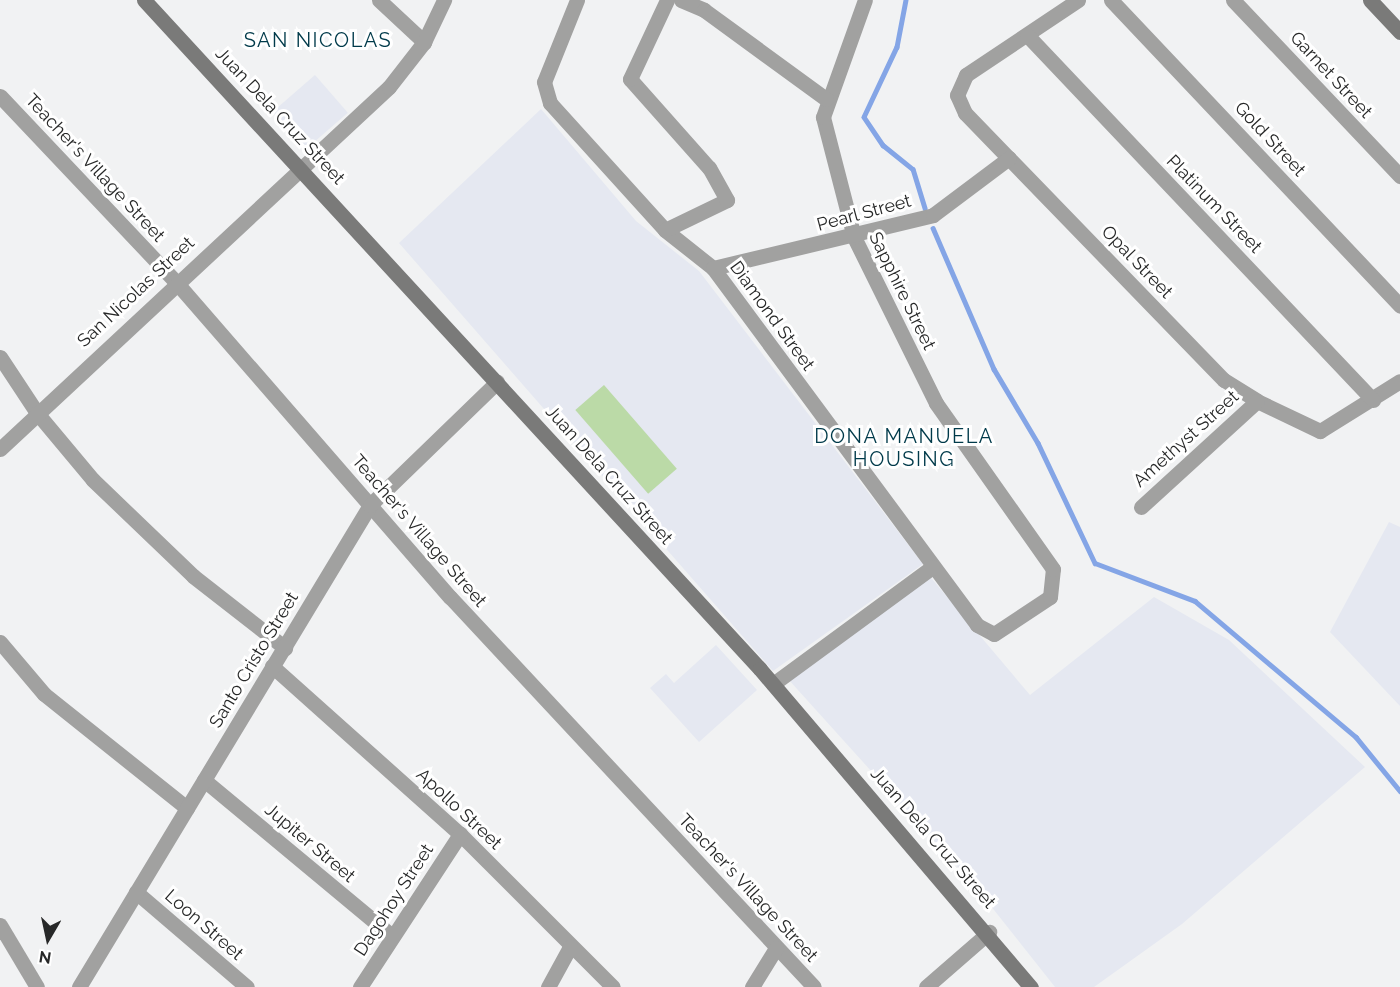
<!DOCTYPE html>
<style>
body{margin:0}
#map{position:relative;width:1400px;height:987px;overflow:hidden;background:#f1f2f3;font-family:Raleway,sans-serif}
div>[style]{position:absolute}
.built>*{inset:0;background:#e5e8f1;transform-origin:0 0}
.green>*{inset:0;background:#bbdaa7;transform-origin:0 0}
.stream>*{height:4.5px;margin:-2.25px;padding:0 2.25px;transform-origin:2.25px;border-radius:2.25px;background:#84a5e6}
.street>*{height:15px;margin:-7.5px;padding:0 7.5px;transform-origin:7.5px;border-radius:7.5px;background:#a1a1a0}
.secondary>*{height:15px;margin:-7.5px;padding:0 7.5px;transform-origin:7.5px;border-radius:7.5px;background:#7a7a79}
span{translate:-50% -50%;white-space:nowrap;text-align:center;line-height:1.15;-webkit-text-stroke:6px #fff;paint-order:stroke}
.street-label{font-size:18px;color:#272828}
.neighbourhood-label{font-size:20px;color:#003a4a;letter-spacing:1.5px}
.north{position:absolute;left:18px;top:909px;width:60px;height:60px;-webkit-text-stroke:4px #fff;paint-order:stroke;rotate:189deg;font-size:16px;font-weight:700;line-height:24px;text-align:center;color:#272828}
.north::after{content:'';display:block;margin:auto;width:21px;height:27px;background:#272828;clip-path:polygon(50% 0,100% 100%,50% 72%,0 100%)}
</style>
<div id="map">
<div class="built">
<i style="left:315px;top:75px;width:50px;height:56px;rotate:49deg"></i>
<i style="clip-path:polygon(541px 109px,636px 221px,699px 271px,923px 564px,773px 671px,399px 243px)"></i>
<i style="clip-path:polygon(1389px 522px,1400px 527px,1400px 706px,1330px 632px)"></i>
<i style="clip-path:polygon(927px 573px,1030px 695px,1154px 597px,1229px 640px,1365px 767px,1182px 924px,1094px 987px,1055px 987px,975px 886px,788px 679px)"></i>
<i style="clip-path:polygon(716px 645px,757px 690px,699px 742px,650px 688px,666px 674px,674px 683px)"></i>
</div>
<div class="green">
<i style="left:604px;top:385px;width:111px;height:38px;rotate:49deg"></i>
</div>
<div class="stream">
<i style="left:906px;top:0;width:48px;rotate:100.8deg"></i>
<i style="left:897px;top:47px;width:77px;rotate:115.2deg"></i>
<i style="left:864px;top:117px;width:34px;rotate:56deg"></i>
<i style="left:883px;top:145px;width:38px;rotate:39deg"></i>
<i style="left:913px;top:169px;width:41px;rotate:72.9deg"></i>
<i style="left:933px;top:228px;width:154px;rotate:66.6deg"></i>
<i style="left:994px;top:369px;width:86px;rotate:59.3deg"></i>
<i style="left:1038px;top:443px;width:133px;rotate:64.6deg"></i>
<i style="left:1095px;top:563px;width:107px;rotate:20.8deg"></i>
<i style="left:1195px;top:601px;width:211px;rotate:40.2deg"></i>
<i style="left:1356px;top:737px;width:70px;rotate:50.8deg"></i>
</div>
<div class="street">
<i style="left:379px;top:0;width:62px;rotate:43deg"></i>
<i style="left:577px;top:0;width:88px;rotate:111.9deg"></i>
<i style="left:544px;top:82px;width:22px;rotate:74deg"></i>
<i style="left:550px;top:103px;width:171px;rotate:47.8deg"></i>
<i style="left:665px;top:230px;width:61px;rotate:38.4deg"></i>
<i style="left:713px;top:268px;width:444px;rotate:53.5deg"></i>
<i style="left:977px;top:625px;width:19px;rotate:28deg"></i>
<i style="left:994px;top:634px;width:67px;rotate:-33.5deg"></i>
<i style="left:1050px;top:597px;width:28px;rotate:-84deg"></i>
<i style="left:1053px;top:569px;width:203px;rotate:-125.2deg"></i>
<i style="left:936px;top:403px;width:185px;rotate:-116.3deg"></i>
<i style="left:854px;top:237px;width:124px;rotate:-104.5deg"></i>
<i style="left:823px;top:117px;width:124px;rotate:-70.3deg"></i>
<i style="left:681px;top:0;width:25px;rotate:23deg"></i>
<i style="left:704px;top:10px;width:151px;rotate:36.1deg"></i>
<i style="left:1078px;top:0;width:135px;rotate:146.2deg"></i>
<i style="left:966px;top:75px;width:22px;rotate:114deg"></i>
<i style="left:957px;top:95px;width:20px;rotate:66deg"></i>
<i style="left:965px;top:113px;width:372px;rotate:45.9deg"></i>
<i style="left:1224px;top:380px;width:39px;rotate:32deg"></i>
<i style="left:1257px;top:401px;width:70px;rotate:25.5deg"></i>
<i style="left:1320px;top:431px;width:94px;rotate:-32deg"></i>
<i style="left:1111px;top:0;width:421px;rotate:46.6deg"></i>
<i style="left:1233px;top:0;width:243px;rotate:46.5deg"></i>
<i style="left:1027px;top:35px;width:503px;rotate:46.53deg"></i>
<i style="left:0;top:96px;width:255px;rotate:46.6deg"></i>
<i style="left:175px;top:281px;width:419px;rotate:49deg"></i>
<i style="left:450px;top:597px;width:533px;rotate:46.97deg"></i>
<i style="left:665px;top:230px;width:69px;rotate:-25.8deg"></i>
<i style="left:727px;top:200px;width:37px;rotate:-119deg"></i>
<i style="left:709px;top:168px;width:119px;rotate:-131.6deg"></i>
<i style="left:630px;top:79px;width:87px;rotate:-64.9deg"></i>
<i style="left:713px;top:268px;width:226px;rotate:-13.5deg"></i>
<i style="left:933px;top:215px;width:95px;rotate:-36.9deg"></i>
<i style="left:0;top:357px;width:67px;rotate:56.5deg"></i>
<i style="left:37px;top:413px;width:87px;rotate:50.1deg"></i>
<i style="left:93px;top:480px;width:139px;rotate:43.8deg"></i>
<i style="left:193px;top:576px;width:117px;rotate:38deg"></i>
<i style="left:0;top:449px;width:531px;rotate:-42.94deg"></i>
<i style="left:389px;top:87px;width:57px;rotate:-52.1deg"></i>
<i style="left:424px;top:42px;width:47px;rotate:-64.5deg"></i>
<i style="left:1141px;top:507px;width:157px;rotate:-42.4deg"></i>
<i style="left:0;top:642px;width:68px;rotate:49.8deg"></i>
<i style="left:44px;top:694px;width:183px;rotate:38.6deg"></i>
<i style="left:272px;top:666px;width:252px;rotate:41.8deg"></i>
<i style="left:460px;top:834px;width:216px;rotate:45deg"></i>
<i style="left:773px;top:684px;width:197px;rotate:-36.3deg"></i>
<i style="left:204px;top:780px;width:244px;rotate:39.7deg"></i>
<i style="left:136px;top:892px;width:146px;rotate:40.6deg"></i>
<i style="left:0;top:925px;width:72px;rotate:59.2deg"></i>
<i style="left:79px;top:987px;width:563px;rotate:-58.88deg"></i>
<i style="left:370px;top:505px;width:177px;rotate:-44.1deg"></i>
<i style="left:360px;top:987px;width:183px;rotate:-56.8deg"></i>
<i style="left:548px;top:987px;width:46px;rotate:-61.2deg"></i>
<i style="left:752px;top:987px;width:46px;rotate:-58.4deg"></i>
<i style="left:926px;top:987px;width:84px;rotate:-41.1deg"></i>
</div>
<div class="secondary">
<i style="left:144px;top:0;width:909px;rotate:47.36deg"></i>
<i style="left:760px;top:669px;width:418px;rotate:49.6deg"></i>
<i style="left:1370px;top:0;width:44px;rotate:46.8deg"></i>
</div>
<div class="street-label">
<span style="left:1331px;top:75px;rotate:47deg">Garnet Street</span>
<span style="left:280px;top:116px;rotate:47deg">Juan Dela Cruz Street</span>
<span style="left:1270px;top:139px;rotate:47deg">Gold Street</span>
<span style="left:95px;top:168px;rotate:47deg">Teacher's Village Street</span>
<span style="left:1214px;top:204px;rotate:46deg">Platinum Street</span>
<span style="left:864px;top:213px;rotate:-15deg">Pearl Street</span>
<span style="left:1137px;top:262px;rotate:46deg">Opal Street</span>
<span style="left:902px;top:291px;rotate:64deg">Sapphire Street</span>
<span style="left:136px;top:292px;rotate:-43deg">San Nicolas Street</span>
<span style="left:772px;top:316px;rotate:54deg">Diamond Street</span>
<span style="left:1186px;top:439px;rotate:-42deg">Amethyst Street</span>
<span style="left:609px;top:475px;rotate:48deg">Juan Dela Cruz Street</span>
<span style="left:419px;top:531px;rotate:49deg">Teacher's Village Street</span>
<span style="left:254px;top:660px;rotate:-59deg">Santo Cristo Street</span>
<span style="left:459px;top:809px;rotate:43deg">Apollo Street</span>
<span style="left:933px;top:838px;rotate:49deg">Juan Dela Cruz Street</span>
<span style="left:310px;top:843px;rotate:40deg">Jupiter Street</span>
<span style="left:748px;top:888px;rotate:47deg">Teacher's Village Street</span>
<span style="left:394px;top:900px;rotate:-57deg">Dagohoy Street</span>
<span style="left:204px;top:925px;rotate:41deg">Loon Street</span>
</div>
<div class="neighbourhood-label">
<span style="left:318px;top:40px">SAN NICOLAS</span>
<span style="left:904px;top:448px">DONA MANUELA<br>HOUSING</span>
</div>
<div class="north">N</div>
</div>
